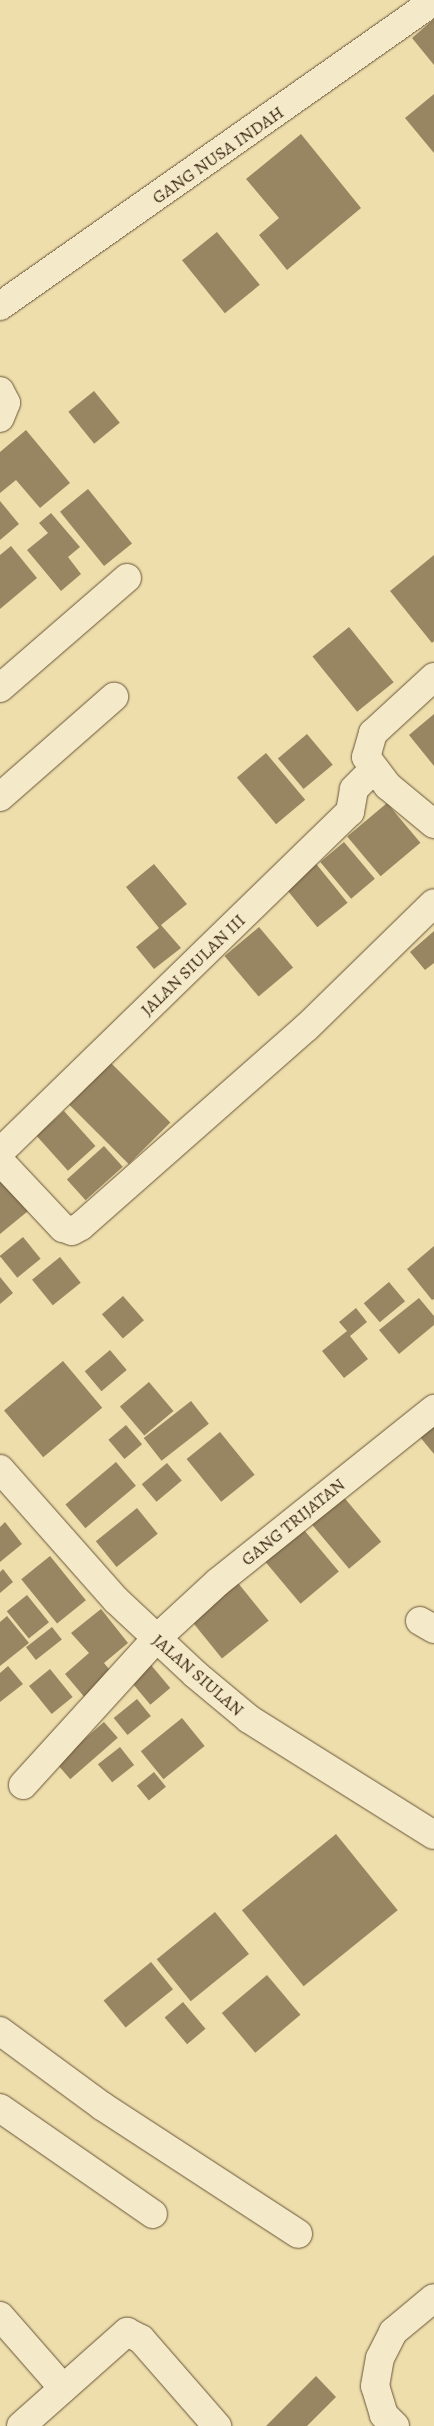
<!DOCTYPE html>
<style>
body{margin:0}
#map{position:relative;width:434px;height:2426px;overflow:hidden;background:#eedeac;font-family:Alegreya,serif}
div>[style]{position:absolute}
.building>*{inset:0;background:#988662;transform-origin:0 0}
.roads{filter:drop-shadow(0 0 1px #685438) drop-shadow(0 0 1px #685438)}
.minor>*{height:28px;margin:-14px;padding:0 14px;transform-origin:14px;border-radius:14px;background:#f4eac9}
span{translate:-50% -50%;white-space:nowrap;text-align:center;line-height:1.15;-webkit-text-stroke:4px #f4eac9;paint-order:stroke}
.street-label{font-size:18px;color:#3b2612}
</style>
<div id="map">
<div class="building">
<i style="clip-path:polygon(434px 19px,434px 65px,412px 38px)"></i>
<i style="clip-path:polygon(434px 94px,434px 153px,405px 118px)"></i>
<i style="clip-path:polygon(301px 134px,361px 208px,287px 270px,259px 235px,279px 218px,246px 179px)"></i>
<i style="left:217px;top:232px;width:68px;height:45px;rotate:51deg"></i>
<i style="left:94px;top:391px;width:41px;height:33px;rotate:51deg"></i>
<i style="clip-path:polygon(26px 430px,70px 483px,40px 508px,16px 480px,0 493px,0 452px)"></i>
<i style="left:88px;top:489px;width:70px;height:36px;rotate:51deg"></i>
<i style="clip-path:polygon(0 501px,19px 524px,0 540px)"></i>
<i style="clip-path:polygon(51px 513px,80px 547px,68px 557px,81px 574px,61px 591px,27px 550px,48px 533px,39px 523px)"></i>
<i style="clip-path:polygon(11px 546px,37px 578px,0 609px,0 555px)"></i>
<i style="clip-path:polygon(434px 555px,434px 641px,432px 643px,390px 591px)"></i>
<i style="left:349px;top:627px;width:71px;height:47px;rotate:51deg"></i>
<i style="clip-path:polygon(434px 714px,434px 766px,409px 735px)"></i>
<i style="left:307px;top:734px;width:40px;height:38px;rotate:50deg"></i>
<i style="left:266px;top:753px;width:61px;height:38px;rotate:50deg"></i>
<i style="left:387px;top:803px;width:52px;height:52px;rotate:50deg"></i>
<i style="left:344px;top:842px;width:48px;height:31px;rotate:50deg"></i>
<i style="left:313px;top:860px;width:55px;height:39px;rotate:51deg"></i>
<i style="clip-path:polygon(154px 864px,187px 904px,161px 925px,181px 948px,154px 969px,136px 947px,159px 928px,126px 887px)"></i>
<i style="left:259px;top:927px;width:53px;height:45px;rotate:50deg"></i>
<i style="clip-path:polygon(434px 931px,434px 963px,425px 970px,410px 952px)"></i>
<i style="left:111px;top:1063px;width:84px;height:59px;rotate:45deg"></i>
<i style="left:64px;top:1111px;width:47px;height:37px;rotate:48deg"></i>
<i style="left:104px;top:1146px;width:28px;height:50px;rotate:48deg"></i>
<i style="clip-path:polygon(0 1181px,33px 1207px,0 1234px)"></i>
<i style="left:23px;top:1237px;width:28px;height:30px;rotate:51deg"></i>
<i style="clip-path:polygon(434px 1246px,434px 1299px,432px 1300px,407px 1269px)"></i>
<i style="left:60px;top:1257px;width:33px;height:36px;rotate:51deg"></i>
<i style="clip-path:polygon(0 1277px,13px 1293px,0 1304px)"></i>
<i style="left:389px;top:1282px;width:25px;height:33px;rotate:50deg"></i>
<i style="left:123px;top:1296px;width:32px;height:28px;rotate:49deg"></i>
<i style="clip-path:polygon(419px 1298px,434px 1316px,434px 1325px,399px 1354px,379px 1330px)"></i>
<i style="clip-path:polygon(356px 1308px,367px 1322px,350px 1336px,368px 1359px,344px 1378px,322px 1351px,347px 1331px,339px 1322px)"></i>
<i style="left:110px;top:1350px;width:26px;height:33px;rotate:50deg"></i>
<i style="left:63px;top:1361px;width:61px;height:77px;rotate:50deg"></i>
<i style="left:149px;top:1382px;width:38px;height:38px;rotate:50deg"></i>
<i style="left:191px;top:1401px;width:29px;height:60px;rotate:52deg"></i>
<i style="clip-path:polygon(434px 1415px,434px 1454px,415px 1431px)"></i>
<i style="left:126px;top:1425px;width:25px;height:23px;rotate:50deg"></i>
<i style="left:220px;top:1432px;width:55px;height:43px;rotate:51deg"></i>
<i style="left:116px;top:1462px;width:31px;height:66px;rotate:50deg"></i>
<i style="left:167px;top:1463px;width:23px;height:33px;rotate:50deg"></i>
<i style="left:342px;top:1495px;width:61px;height:42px;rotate:50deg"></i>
<i style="left:137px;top:1508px;width:33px;height:53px;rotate:51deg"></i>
<i style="clip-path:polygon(5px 1522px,22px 1544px,0 1562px,0 1527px)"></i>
<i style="left:299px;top:1524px;width:62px;height:50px;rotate:50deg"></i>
<i style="left:50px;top:1556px;width:57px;height:37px;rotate:51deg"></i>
<i style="clip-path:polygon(3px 1569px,13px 1582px,0 1593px,0 1572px)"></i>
<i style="left:234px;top:1578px;width:55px;height:60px;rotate:51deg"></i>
<i style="left:27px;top:1595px;width:35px;height:26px;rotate:51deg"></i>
<i style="clip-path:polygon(101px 1609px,128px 1643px,104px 1663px,114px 1675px,86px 1699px,65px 1674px,89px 1653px,71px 1633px)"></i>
<i style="clip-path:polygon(7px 1616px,29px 1643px,0 1666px,0 1622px)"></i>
<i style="left:52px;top:1627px;width:16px;height:33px;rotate:52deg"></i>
<i style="left:151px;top:1665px;width:30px;height:26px;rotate:50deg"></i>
<i style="clip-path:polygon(8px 1666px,23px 1684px,0 1702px,0 1673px)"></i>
<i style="left:50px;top:1669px;width:36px;height:27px;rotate:51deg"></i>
<i style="left:137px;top:1699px;width:22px;height:30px;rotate:51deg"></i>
<i style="left:182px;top:1718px;width:36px;height:53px;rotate:51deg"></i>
<i style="left:104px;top:1722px;width:21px;height:63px;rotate:49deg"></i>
<i style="left:120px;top:1747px;width:23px;height:28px;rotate:52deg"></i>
<i style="left:154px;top:1772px;width:19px;height:22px;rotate:51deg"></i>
<i style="left:336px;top:1834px;width:98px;height:121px;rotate:51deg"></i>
<i style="left:215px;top:1912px;width:54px;height:75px;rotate:51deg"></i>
<i style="left:151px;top:1962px;width:35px;height:61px;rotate:51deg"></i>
<i style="left:267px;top:1975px;width:52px;height:59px;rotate:50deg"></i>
<i style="left:183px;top:2002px;width:35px;height:24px;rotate:50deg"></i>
<i style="clip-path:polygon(316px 2376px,336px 2397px,307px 2426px,266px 2426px)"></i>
</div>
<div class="roads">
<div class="minor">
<i style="left:0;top:306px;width:530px;rotate:-35.1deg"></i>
<i style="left:0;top:391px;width:13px;rotate:63deg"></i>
<i style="left:6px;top:403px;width:16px;rotate:112deg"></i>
<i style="left:434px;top:677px;width:83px;rotate:137.4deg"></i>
<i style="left:373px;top:733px;width:25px;rotate:106deg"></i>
<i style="left:366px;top:757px;width:36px;rotate:53deg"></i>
<i style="left:388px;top:786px;width:60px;rotate:39.6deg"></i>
<i style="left:0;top:688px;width:168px;rotate:-40.9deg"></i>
<i style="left:0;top:797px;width:152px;rotate:-41.3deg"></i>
<i style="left:0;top:1152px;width:488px;rotate:-44.2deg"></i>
<i style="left:350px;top:812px;width:23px;rotate:-80deg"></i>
<i style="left:354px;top:789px;width:27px;rotate:-45deg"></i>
<i style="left:0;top:1161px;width:92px;rotate:46.8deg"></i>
<i style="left:63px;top:1228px;width:9px;rotate:18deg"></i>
<i style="left:72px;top:1231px;width:10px;rotate:-29deg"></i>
<i style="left:81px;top:1226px;width:301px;rotate:-41.4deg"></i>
<i style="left:307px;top:1027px;width:177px;rotate:-44.3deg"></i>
<i style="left:0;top:1469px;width:175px;rotate:48.5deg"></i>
<i style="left:116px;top:1600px;width:108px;rotate:43.1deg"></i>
<i style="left:195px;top:1674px;width:70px;rotate:39.8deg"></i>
<i style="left:249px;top:1719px;width:218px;rotate:32.1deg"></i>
<i style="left:420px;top:1621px;width:16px;rotate:30deg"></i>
<i style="left:23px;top:1785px;width:197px;rotate:-47.7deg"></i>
<i style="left:156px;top:1639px;width:84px;rotate:-42.6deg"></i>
<i style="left:218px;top:1582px;width:277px;rotate:-38.7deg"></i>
<i style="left:0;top:2031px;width:127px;rotate:36.3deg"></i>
<i style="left:102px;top:2106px;width:234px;rotate:33.1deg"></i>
<i style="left:0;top:2108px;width:186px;rotate:34.7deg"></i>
<i style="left:0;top:2316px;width:96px;rotate:48.8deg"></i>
<i style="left:21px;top:2426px;width:142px;rotate:-41.6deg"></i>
<i style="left:127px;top:2332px;width:16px;rotate:27deg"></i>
<i style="left:141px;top:2339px;width:116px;rotate:48.9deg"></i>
<i style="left:395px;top:2426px;width:16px;rotate:-135deg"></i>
<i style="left:384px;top:2415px;width:30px;rotate:-107deg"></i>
<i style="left:375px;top:2386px;width:28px;rotate:-80deg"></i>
<i style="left:380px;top:2358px;width:29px;rotate:-63deg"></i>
<i style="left:393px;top:2332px;width:53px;rotate:-39.7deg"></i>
</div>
</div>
<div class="street-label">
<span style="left:218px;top:155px;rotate:-35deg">GANG NUSA INDAH</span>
<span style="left:193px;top:965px;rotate:-44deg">JALAN SIULAN III</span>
<span style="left:293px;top:1522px;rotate:-39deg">GANG TRIJATAN</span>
<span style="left:198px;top:1675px;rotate:41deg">JALAN SIULAN</span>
</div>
</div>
